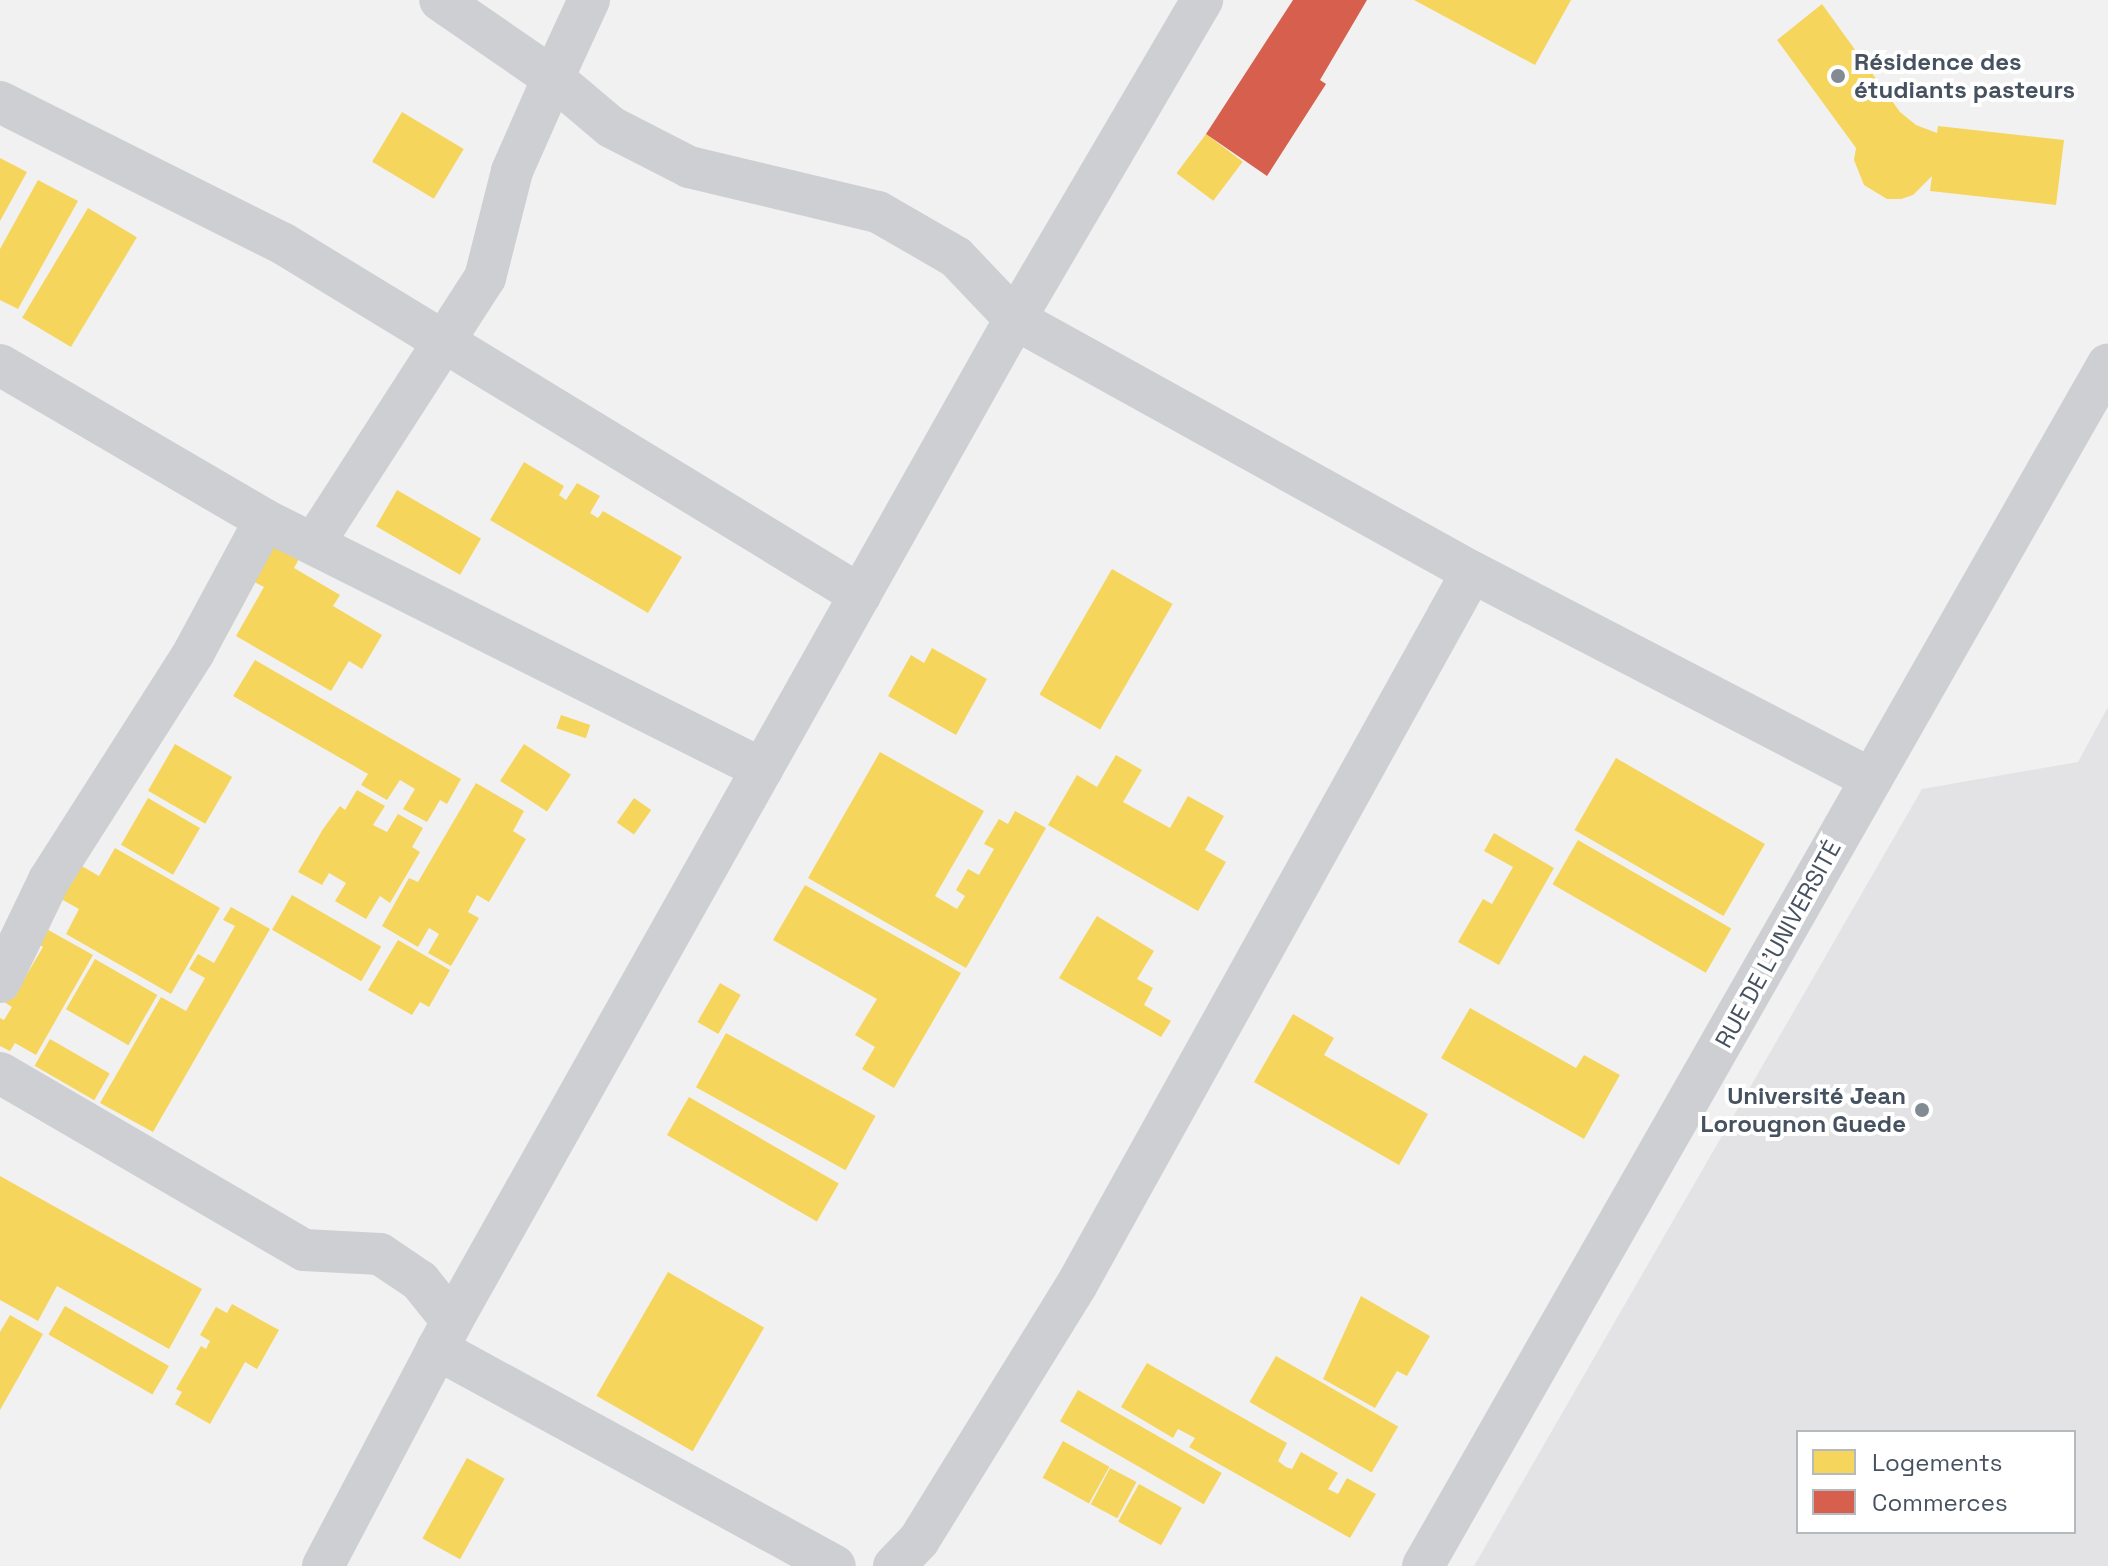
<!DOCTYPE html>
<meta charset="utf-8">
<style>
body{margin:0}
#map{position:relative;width:2108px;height:1566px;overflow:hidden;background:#f2f1f1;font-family:"Space Grotesk",sans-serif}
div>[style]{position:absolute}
.education>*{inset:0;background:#e3e2e4}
.homes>*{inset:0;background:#f6d55c;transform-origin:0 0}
.shops>*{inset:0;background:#d6604d}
.minor>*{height:42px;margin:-21px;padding:0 21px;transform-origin:21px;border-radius:21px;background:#cdcfd2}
.dots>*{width:22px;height:22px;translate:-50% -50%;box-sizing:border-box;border:4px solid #fff;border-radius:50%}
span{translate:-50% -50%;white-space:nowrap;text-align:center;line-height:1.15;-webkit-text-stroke:8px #fff;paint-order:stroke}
.poi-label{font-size:24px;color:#465260;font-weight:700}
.left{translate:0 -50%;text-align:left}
.right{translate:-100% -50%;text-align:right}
.street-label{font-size:24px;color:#465260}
.legend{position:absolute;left:1796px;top:1430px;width:280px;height:104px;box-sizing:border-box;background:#fff;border:2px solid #b5babf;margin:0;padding:10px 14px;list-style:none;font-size:24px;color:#465260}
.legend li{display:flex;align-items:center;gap:16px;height:40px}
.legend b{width:40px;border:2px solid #b5babf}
</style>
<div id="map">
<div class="education">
<i style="clip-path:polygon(evenodd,2108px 707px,2108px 1566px,1474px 1566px,1922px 789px,2078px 762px,2108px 707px,1798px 1432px,2074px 1432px,2074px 1532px,1798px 1532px,1798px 1432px)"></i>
</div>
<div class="homes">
<i style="clip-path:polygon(1414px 0,1571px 0,1535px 65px)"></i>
<i style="clip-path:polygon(1822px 4px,1900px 112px,1916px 125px,1937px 133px,1938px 126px,2064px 140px,2056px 205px,1930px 191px,1932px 176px,1913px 195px,1901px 199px,1887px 199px,1864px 185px,1854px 160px,1856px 148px,1777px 40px)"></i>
<i style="left:402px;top:112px;width:72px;height:58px;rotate:31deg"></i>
<i style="left:1206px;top:134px;width:46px;height:49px;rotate:37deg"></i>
<i style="clip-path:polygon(0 158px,27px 172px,0 221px)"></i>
<i style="clip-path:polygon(38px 180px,78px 201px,18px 309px,0 300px,0 249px)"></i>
<i style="left:88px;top:208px;width:57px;height:128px;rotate:31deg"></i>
<i style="clip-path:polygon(524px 462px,564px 486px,559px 495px,566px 500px,577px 483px,600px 496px,590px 513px,598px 518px,603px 511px,682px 557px,648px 613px,490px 520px)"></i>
<i style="left:397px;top:490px;width:97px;height:42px;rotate:30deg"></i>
<i style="clip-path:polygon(272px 538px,301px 555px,294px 568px,340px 595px,333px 606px,382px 635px,362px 669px,349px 661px,331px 691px,236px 636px,264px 587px,249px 579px)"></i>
<i style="left:1112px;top:569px;width:70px;height:145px;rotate:30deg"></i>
<i style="clip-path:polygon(932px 648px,987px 679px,956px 735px,888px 696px,911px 655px,924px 663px)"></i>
<i style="clip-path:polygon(255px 660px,461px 779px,447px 804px,440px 800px,427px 822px,403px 809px,415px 789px,400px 780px,387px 800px,361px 785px,368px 774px,233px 696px)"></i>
<i style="left:561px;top:715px;width:31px;height:14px;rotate:19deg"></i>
<i style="left:175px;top:744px;width:66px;height:54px;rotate:30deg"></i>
<i style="left:524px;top:744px;width:56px;height:44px;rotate:33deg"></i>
<i style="clip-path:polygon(880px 752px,984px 811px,935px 896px,957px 909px,965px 896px,956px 890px,968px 869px,979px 875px,994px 849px,984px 844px,999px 819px,1008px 824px,1015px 811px,1046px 828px,966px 968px,808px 878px)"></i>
<i style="clip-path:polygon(1116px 755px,1142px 770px,1123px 802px,1170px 828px,1188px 796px,1224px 816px,1205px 850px,1226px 862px,1198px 911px,1048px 825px,1077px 775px,1097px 787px)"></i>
<i style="left:1616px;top:758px;width:172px;height:83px;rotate:30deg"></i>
<i style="clip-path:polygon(476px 783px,524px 811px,513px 831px,526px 839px,489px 902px,477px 895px,468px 912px,479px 918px,451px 966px,428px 953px,439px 934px,429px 928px,418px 947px,382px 926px,409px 878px,418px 882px)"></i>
<i style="clip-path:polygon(357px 790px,385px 806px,373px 825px,387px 832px,398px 814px,423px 828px,412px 847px,420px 852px,390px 903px,380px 896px,366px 919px,335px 901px,346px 883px,329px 873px,322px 885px,298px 872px,323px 829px,340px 806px,345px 810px)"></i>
<i style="left:148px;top:798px;width:60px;height:54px;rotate:30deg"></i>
<i style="left:634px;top:798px;width:21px;height:30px;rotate:35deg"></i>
<i style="clip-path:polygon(1494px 833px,1554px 868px,1499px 965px,1458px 942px,1483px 899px,1492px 904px,1513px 867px,1484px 851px)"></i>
<i style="left:1578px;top:840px;width:177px;height:51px;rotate:30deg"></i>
<i style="clip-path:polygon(115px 848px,220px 908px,171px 994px,66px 934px,79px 909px,61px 899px,80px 865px,99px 876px)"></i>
<i style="clip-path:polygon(805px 885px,961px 973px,894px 1088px,862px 1069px,875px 1047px,855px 1035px,877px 999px,773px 940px)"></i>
<i style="left:292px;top:895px;width:103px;height:40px;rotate:30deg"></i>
<i style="clip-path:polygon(231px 907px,270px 929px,153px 1132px,100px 1103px,161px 997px,186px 1011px,205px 978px,189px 969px,198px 954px,214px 963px,235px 926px,223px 920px)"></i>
<i style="clip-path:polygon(1097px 916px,1154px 951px,1137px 979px,1153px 988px,1144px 1005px,1171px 1021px,1161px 1037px,1059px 978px)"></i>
<i style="clip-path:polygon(43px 927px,93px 955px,36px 1055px,15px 1043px,10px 1051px,0 1046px,0 1018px,4px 1020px,12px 1007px,1px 1000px,23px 981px,43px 947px,34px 942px)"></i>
<i style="clip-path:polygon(398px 940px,450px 970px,429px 1007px,420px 1002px,412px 1015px,368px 990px)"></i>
<i style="left:95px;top:959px;width:72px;height:58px;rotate:30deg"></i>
<i style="left:720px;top:983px;width:24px;height:45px;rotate:30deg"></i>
<i style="clip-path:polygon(1470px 1008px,1576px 1068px,1584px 1055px,1620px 1075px,1584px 1139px,1441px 1058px)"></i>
<i style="clip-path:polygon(1293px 1014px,1334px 1038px,1324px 1055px,1428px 1114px,1399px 1165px,1254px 1082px)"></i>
<i style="left:726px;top:1033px;width:171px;height:62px;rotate:29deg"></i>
<i style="left:50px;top:1039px;width:69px;height:31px;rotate:30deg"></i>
<i style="left:689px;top:1097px;width:173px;height:44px;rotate:30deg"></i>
<i style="clip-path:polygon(0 1176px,202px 1289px,169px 1349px,57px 1286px,38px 1321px,0 1300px)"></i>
<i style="left:668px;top:1272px;width:111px;height:143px;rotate:30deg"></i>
<i style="clip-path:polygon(1361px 1296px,1430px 1336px,1407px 1376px,1397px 1371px,1375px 1408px,1323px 1379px)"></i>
<i style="clip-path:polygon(232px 1304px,279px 1330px,257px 1369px,245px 1362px,210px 1424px,175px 1404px,182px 1392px,176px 1389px,201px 1346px,206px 1349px,210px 1341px,200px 1335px,216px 1307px,227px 1313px)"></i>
<i style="left:65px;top:1306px;width:120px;height:33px;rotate:30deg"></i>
<i style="clip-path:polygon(10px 1315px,43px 1334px,0 1410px,0 1332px)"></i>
<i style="left:1276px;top:1356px;width:141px;height:53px;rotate:30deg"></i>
<i style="clip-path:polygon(1147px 1363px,1287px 1443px,1278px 1461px,1286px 1467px,1292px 1469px,1301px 1452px,1338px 1473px,1328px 1489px,1338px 1494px,1347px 1478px,1376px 1494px,1350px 1538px,1189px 1447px,1195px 1438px,1178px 1429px,1173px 1438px,1121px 1407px)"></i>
<i style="left:1078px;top:1390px;width:166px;height:36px;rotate:30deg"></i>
<i style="left:1063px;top:1441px;width:53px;height:42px;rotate:29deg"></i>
<i style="left:467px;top:1458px;width:43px;height:92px;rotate:29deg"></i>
<i style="left:1110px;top:1468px;width:30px;height:41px;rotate:28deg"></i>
<i style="left:1139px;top:1484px;width:49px;height:43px;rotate:29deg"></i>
</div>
<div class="shops">
<i style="clip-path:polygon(1293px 0,1367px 0,1320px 80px,1326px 84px,1267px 176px,1206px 134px)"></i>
</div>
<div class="minor">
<i style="left:589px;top:0;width:86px;rotate:114.8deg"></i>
<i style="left:553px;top:78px;width:76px;rotate:40.2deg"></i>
<i style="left:611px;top:127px;width:88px;rotate:27.1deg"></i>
<i style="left:689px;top:167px;width:194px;rotate:13.4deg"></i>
<i style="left:878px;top:212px;width:90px;rotate:30deg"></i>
<i style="left:956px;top:257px;width:86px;rotate:46.4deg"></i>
<i style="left:1015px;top:319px;width:522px;rotate:28.97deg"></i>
<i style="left:1472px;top:572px;width:450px;rotate:27.4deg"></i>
<i style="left:0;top:102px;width:315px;rotate:26.6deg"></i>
<i style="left:282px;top:243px;width:677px;rotate:31.34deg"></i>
<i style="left:0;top:365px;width:307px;rotate:30.3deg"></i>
<i style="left:265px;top:520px;width:556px;rotate:26.61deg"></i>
<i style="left:314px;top:543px;width:315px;rotate:-57.2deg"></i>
<i style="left:485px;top:278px;width:110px;rotate:-75.8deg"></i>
<i style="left:512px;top:171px;width:102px;rotate:-66.2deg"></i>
<i style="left:553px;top:78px;width:137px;rotate:-145.4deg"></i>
<i style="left:0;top:982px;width:113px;rotate:-64.3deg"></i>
<i style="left:49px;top:880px;width:270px;rotate:-57.5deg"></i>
<i style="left:194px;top:652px;width:150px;rotate:-61.7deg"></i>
<i style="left:0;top:1073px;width:352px;rotate:30.2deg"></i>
<i style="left:304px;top:1250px;width:76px;rotate:3deg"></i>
<i style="left:380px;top:1254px;width:48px;rotate:34deg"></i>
<i style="left:420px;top:1281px;width:51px;rotate:51.3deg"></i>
<i style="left:437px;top:1349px;width:453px;rotate:28.6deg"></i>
<i style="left:323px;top:1566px;width:277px;rotate:-62.2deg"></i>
<i style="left:452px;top:1321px;width:633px;rotate:-60.68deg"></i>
<i style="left:762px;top:769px;width:516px;rotate:-60.65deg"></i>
<i style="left:1015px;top:319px;width:370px;rotate:-59.6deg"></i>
<i style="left:894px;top:1566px;width:36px;rotate:-46deg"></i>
<i style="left:919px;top:1540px;width:299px;rotate:-58.3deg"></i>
<i style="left:1076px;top:1286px;width:816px;rotate:-60.99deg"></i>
<i style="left:1423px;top:1566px;width:1383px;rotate:-60.32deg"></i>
</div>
<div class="dots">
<i style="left:1838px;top:76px;background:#828a93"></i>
<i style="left:1922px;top:1110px;background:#828a93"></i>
</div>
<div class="poi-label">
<span class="left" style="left:1854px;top:76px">Résidence des<br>étudiants pasteurs</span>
<span class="right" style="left:1906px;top:1110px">Université Jean<br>Lorougnon Guede</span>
</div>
<div class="street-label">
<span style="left:1778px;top:944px;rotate:-61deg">RUE DE L'UNIVERSITÉ</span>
</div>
<ul class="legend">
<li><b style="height:22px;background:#f6d55c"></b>Logements</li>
<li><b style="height:22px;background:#d6604d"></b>Commerces</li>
</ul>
</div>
